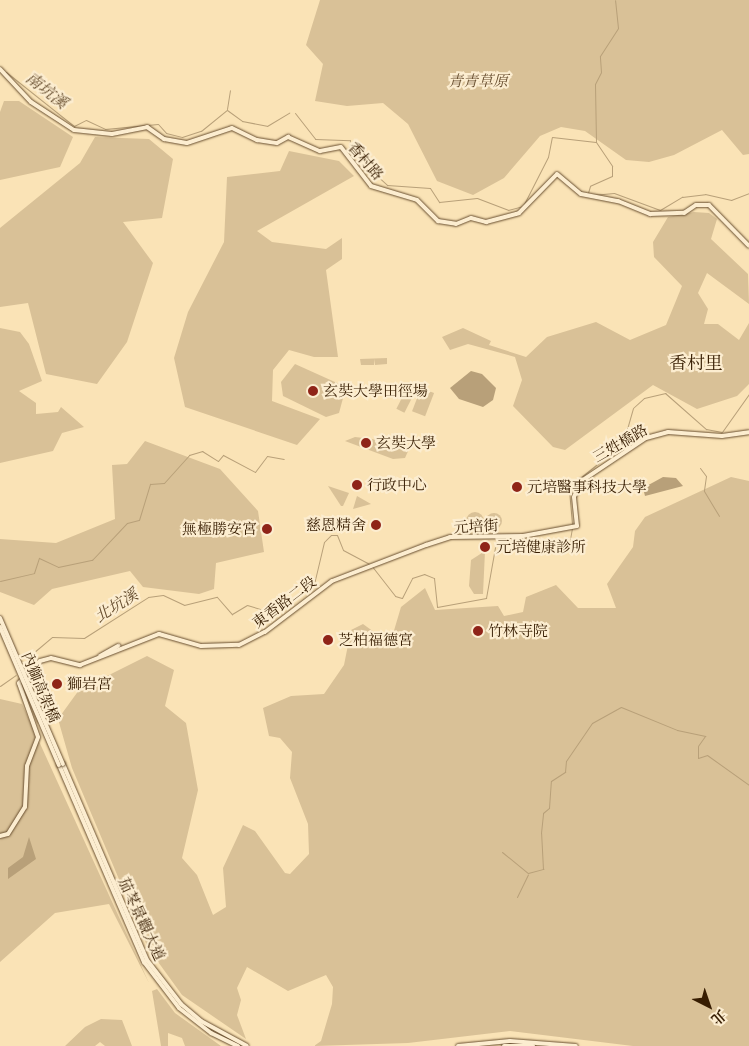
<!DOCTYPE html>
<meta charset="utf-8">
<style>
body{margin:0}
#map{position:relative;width:749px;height:1046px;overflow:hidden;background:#fae3b6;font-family:"Gentium Book Plus","Noto Serif TC",serif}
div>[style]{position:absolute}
.green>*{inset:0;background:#d9c197;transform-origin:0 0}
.round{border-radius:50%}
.water>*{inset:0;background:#b8a079}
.stream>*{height:1px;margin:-0.5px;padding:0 0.5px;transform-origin:0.5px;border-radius:0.5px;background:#b8a079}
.roads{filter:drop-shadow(0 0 1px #684e2f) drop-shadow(0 0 1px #684e2f)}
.tertiary>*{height:4px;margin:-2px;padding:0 2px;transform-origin:2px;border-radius:2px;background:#fcedd0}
.bridges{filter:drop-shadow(0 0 1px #684e2f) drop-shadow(0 0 1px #684e2f)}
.tertiary-bridge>*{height:4px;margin:-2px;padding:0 2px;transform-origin:2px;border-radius:2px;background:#fcedd0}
.dots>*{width:14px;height:14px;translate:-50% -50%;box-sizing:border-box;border:2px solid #fcedd0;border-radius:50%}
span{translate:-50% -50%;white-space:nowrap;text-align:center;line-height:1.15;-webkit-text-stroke:4.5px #fcedd0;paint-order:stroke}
.park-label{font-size:15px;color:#684e2f;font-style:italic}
.street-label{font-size:15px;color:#371d02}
.poi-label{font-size:15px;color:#371d02}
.left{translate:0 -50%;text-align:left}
.right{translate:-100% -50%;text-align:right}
.water-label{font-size:16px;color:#644b2c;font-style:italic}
.quarter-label{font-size:18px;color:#371d02}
.north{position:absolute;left:684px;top:981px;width:50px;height:50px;-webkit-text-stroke:4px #fcedd0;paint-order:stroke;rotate:139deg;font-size:14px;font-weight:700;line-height:20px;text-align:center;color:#371d02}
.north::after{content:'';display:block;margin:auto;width:18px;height:22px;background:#371d02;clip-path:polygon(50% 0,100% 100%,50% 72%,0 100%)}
</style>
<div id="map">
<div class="green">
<i style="clip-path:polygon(320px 0,749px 0,749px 154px,743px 155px,722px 130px,674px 155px,649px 162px,626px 160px,585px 131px,561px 127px,540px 136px,504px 178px,473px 195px,437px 181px,408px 124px,383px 103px,347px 106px,315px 101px,323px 64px,306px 45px)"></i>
<i style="clip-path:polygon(4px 101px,19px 101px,73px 137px,60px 167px,0 180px,0 112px)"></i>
<i style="clip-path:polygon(95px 137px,149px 139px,173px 159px,162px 218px,123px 222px,153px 263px,127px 342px,97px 384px,46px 374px,28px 303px,0 307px,0 228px,80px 163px)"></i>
<i style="clip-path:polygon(289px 151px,339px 161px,354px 176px,257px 231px,272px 242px,326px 249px,342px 238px,342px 259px,326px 270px,338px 357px,314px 357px,289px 350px,273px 370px,272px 401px,320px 419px,297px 445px,185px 407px,174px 358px,188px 312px,224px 242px,227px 177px,280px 171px)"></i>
<i style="clip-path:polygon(694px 212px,709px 213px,717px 219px,711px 239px,748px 274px,749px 304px,707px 273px,698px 293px,708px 309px,704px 324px,718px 324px,739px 340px,749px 323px,749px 384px,737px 396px,697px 409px,653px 385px,565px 450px,553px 447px,513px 406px,522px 380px,515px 357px,468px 344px,450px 350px,442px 337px,463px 328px,491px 341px,489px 345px,526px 357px,547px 337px,596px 322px,630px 340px,666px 325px,682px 286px,654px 257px,653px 242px,668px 217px)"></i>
<i style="clip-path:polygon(0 328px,20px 332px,29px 344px,42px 381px,19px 391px,36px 403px,36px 414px,58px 412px,61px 407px,84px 427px,62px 433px,53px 451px,0 463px)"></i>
<i style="clip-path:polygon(387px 358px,387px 364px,375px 365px,374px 359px,374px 365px,361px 365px,360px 359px)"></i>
<i style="clip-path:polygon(295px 364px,346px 387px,339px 413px,326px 417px,283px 396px,281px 382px)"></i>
<i style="left:410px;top:382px;width:9px;height:30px;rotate:27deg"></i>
<i style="left:421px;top:388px;width:14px;height:25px;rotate:21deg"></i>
<i style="clip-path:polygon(355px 437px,372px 439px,409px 449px,405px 458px,393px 459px,345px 441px)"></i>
<i style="clip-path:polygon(145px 441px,220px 469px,258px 511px,264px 552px,216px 563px,214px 589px,199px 594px,143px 587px,130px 571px,52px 589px,34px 605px,0 592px,0 539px,56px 543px,115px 519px,112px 465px,127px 464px)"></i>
<i style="clip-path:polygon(731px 477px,749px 481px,749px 1046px,633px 1046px,510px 1031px,408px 1043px,314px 1046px,321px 1041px,332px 1004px,333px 987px,326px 975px,288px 991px,247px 967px,237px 988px,241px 1000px,237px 1015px,246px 1039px,182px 995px,148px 948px,72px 768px,58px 719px,79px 690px,147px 656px,174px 670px,165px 706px,186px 723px,198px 790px,182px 858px,197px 875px,213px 915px,226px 907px,223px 868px,243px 825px,255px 831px,285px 873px,290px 874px,309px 854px,308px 824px,290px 778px,292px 752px,280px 738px,269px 736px,263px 708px,291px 696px,324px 694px,344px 665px,351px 630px,363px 624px,374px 632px,379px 648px,390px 644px,401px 607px,425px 588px,435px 610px,498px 606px,504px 616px,523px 612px,526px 597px,556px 585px,578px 608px,616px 608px,607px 584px,633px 547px,635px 531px,645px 517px)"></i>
<i style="clip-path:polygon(328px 486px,349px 493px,343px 506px,341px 506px)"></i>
<i style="clip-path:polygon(357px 496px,371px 504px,353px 509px)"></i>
<i class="round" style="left:466px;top:512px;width:18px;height:18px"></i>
<i class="round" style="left:486px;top:513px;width:16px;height:16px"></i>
<i style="clip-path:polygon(485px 551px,483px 594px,474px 594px,469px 586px,471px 560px)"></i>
<i style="left:34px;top:687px;width:35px;height:12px;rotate:66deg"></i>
<i style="clip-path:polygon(0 699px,22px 704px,149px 983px,109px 904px,55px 913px,0 962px)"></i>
<i style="clip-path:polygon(157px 989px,175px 1013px,221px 1046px,185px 1046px,182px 1038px,168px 1033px,168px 1046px,161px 1046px,152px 991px)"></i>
<i style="clip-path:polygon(101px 1019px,122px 1020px,132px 1046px,105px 1046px,100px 1042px,95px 1046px,65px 1046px,85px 1027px)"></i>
</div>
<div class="water">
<i style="clip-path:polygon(471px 371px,482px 374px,496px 388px,493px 400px,483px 407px,459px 399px,450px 388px)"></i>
<i style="clip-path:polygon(663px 477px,676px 478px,683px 486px,645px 496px,643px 488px)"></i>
<i style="clip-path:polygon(29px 837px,36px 859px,8px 879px,8px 868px,23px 857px)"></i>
</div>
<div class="stream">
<i style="left:6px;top:72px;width:87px;rotate:38.5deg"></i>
<i style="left:74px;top:126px;width:13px;rotate:-27deg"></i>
<i style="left:86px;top:120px;width:21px;rotate:25deg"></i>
<i style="left:105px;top:129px;width:53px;rotate:-5.4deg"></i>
<i style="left:158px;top:124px;width:12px;rotate:48deg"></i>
<i style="left:166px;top:133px;width:16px;rotate:14deg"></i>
<i style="left:182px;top:137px;width:20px;rotate:-18deg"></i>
<i style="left:201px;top:131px;width:33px;rotate:-39deg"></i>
<i style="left:227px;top:110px;width:19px;rotate:36deg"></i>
<i style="left:242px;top:121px;width:25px;rotate:11deg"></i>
<i style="left:267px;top:126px;width:26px;rotate:-31deg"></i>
<i style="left:227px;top:109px;width:19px;rotate:-81deg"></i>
<i style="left:295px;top:113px;width:33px;rotate:52deg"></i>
<i style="left:315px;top:139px;width:35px;rotate:2deg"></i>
<i style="left:350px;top:140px;width:10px;rotate:96deg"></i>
<i style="left:349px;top:150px;width:52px;rotate:42.6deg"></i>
<i style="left:387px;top:185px;width:43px;rotate:4deg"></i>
<i style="left:430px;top:188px;width:17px;rotate:57deg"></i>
<i style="left:439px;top:202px;width:38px;rotate:-6deg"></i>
<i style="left:477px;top:198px;width:33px;rotate:21deg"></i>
<i style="left:508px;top:210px;width:16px;rotate:-15deg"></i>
<i style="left:523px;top:206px;width:55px;rotate:-63deg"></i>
<i style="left:548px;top:157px;width:20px;rotate:-79deg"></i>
<i style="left:552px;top:137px;width:44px;rotate:6.5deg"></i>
<i style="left:596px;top:142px;width:29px;rotate:56deg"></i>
<i style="left:612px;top:166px;width:10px;rotate:90deg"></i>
<i style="left:612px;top:176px;width:24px;rotate:156deg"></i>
<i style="left:590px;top:186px;width:7px;rotate:106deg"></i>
<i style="left:596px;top:142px;width:58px;rotate:-91deg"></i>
<i style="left:595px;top:84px;width:13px;rotate:-63deg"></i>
<i style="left:601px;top:72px;width:16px;rotate:-94deg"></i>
<i style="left:600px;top:56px;width:33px;rotate:-57deg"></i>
<i style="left:618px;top:28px;width:28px;rotate:-96deg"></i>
<i style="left:592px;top:195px;width:22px;rotate:-5deg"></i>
<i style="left:614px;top:193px;width:49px;rotate:20.3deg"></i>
<i style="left:660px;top:210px;width:26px;rotate:-31deg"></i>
<i style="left:682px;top:197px;width:23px;rotate:-7deg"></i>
<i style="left:705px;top:194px;width:27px;rotate:13deg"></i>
<i style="left:731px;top:200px;width:19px;rotate:-21deg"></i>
<i style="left:700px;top:468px;width:10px;rotate:53deg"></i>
<i style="left:706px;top:476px;width:15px;rotate:98deg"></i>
<i style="left:704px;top:491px;width:29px;rotate:59deg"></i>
<i style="left:572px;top:524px;width:37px;rotate:-95deg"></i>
<i style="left:569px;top:487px;width:70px;rotate:-39.2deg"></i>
<i style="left:623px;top:443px;width:36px;rotate:-74deg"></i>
<i style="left:633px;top:408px;width:15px;rotate:-42deg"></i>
<i style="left:644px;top:398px;width:22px;rotate:-13deg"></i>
<i style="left:665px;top:393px;width:55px;rotate:41.3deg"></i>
<i style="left:706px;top:429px;width:16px;rotate:11deg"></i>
<i style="left:722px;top:432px;width:47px;rotate:-54.6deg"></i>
<i style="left:0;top:581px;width:35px;rotate:-13deg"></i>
<i style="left:34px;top:573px;width:16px;rotate:-72deg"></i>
<i style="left:39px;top:558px;width:21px;rotate:25deg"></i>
<i style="left:58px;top:567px;width:35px;rotate:-12deg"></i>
<i style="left:92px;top:560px;width:51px;rotate:-46.6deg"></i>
<i style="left:127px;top:523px;width:12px;rotate:-14deg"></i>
<i style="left:139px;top:520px;width:38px;rotate:-73deg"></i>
<i style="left:150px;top:484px;width:14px;rotate:-4deg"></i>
<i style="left:164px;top:483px;width:38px;rotate:-48deg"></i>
<i style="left:189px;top:455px;width:14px;rotate:-17deg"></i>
<i style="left:202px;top:451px;width:19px;rotate:32deg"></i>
<i style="left:218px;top:461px;width:8px;rotate:-50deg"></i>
<i style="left:223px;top:455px;width:36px;rotate:28deg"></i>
<i style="left:255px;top:472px;width:20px;rotate:-53deg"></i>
<i style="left:267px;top:456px;width:17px;rotate:10deg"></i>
<i style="left:28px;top:665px;width:13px;rotate:-67deg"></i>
<i style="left:33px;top:653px;width:25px;rotate:-40deg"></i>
<i style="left:52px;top:637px;width:32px;rotate:2deg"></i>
<i style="left:84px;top:638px;width:76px;rotate:-32.6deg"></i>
<i style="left:148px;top:597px;width:15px;rotate:-8deg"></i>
<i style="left:163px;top:595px;width:23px;rotate:25deg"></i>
<i style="left:184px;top:605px;width:34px;rotate:-14deg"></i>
<i style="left:217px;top:597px;width:23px;rotate:49deg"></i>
<i style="left:232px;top:614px;width:17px;rotate:-31deg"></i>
<i style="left:247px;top:605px;width:28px;rotate:17deg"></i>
<i style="left:274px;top:613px;width:49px;rotate:-35.9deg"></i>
<i style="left:314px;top:584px;width:43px;rotate:-76.6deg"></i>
<i style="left:324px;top:542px;width:10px;rotate:-45deg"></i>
<i style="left:331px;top:535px;width:6px"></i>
<i style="left:337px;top:535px;width:16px;rotate:68deg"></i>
<i style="left:343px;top:550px;width:32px;rotate:28deg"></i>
<i style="left:371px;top:565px;width:39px;rotate:52deg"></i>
<i style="left:395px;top:596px;width:7px;rotate:16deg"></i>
<i style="left:402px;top:598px;width:22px;rotate:-63deg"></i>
<i style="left:412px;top:578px;width:13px;rotate:-18deg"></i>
<i style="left:424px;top:574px;width:11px;rotate:22deg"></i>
<i style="left:434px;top:578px;width:29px;rotate:84deg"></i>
<i style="left:437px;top:607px;width:50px;rotate:-10.4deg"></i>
<i style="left:486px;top:598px;width:57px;rotate:-79.9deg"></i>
<i style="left:496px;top:542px;width:73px;rotate:2.4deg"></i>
<i style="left:569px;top:545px;width:17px;rotate:-80deg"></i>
<i style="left:0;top:686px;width:19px;rotate:-35deg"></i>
<i style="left:502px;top:852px;width:33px;rotate:39deg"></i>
<i style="left:528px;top:873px;width:16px;rotate:-15deg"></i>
<i style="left:543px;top:869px;width:36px;rotate:-93deg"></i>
<i style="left:541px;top:833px;width:20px;rotate:-84deg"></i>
<i style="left:543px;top:813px;width:8px;rotate:-40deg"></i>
<i style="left:549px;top:808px;width:27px;rotate:-86deg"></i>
<i style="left:551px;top:781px;width:17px;rotate:-33deg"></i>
<i style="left:565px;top:772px;width:11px;rotate:-85deg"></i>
<i style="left:566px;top:761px;width:46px;rotate:-55.6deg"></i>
<i style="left:592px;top:723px;width:33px;rotate:-29deg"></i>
<i style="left:621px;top:707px;width:61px;rotate:22.3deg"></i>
<i style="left:677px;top:730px;width:29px;rotate:12deg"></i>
<i style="left:705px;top:736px;width:12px;rotate:125deg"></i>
<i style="left:698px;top:746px;width:12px;rotate:90deg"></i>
<i style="left:698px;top:758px;width:9px;rotate:-18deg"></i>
<i style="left:707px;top:755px;width:52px;rotate:35.5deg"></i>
<i style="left:517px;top:897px;width:25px;rotate:-64deg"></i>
</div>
<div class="roads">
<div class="tertiary">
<i style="left:0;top:69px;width:45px;rotate:46.8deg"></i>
<i style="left:31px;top:102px;width:51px;rotate:33.1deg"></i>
<i style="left:74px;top:130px;width:38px;rotate:6deg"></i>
<i style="left:112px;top:134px;width:36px;rotate:-11deg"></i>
<i style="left:147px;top:127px;width:21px;rotate:35deg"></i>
<i style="left:164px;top:139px;width:23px;rotate:10deg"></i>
<i style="left:187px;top:143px;width:47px;rotate:-18.4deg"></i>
<i style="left:232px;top:128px;width:28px;rotate:26deg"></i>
<i style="left:257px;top:140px;width:20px;rotate:9deg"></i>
<i style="left:277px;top:143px;width:13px;rotate:-29deg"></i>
<i style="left:288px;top:137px;width:35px;rotate:24deg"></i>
<i style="left:320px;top:151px;width:21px;rotate:-11deg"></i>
<i style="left:341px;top:147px;width:49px;rotate:52.4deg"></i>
<i style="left:371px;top:186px;width:48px;rotate:16.9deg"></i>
<i style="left:417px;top:200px;width:30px;rotate:45deg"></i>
<i style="left:438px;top:221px;width:18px;rotate:9deg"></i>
<i style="left:456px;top:224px;width:16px;rotate:-22deg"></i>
<i style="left:471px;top:218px;width:16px;rotate:15deg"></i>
<i style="left:486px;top:222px;width:34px;rotate:-15deg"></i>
<i style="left:519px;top:213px;width:54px;rotate:-45.7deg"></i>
<i style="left:557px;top:174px;width:31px;rotate:40deg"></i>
<i style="left:581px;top:194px;width:38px;rotate:11deg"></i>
<i style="left:618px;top:201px;width:35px;rotate:22deg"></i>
<i style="left:650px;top:214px;width:34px;rotate:-2deg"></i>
<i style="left:684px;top:213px;width:14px;rotate:-34deg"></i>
<i style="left:696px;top:205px;width:13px"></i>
<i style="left:709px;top:205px;width:57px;rotate:45.7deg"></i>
<i style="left:100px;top:656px;width:21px;rotate:-29deg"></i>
<i style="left:63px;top:764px;width:213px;rotate:66.8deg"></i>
<i style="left:147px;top:960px;width:56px;rotate:52.3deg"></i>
<i style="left:181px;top:1004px;width:26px;rotate:40deg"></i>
<i style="left:201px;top:1021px;width:52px;rotate:28.5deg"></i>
<i style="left:59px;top:765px;width:215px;rotate:66.7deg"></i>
<i style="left:144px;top:962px;width:58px;rotate:52.7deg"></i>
<i style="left:179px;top:1008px;width:41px;rotate:38deg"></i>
<i style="left:211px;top:1033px;width:30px;rotate:26deg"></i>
<i style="left:0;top:836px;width:8px;rotate:-14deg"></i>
<i style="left:8px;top:834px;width:32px;rotate:-58deg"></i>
<i style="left:25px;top:807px;width:41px;rotate:-87.2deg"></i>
<i style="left:27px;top:766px;width:31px;rotate:-69deg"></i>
<i style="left:38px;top:737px;width:57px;rotate:-109.4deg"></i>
<i style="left:19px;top:683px;width:30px;rotate:-46deg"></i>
<i style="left:40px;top:661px;width:11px;rotate:-15deg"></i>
<i style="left:51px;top:658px;width:30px;rotate:14deg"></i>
<i style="left:80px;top:665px;width:85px;rotate:-21.4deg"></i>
<i style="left:159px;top:634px;width:44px;rotate:15.9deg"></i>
<i style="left:201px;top:646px;width:38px;rotate:-2deg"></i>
<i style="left:239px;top:645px;width:29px;rotate:-27deg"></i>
<i style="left:265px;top:632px;width:84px;rotate:-37.3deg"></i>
<i style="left:332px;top:581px;width:101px;rotate:-21deg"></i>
<i style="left:426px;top:545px;width:25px;rotate:-18deg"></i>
<i style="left:450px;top:537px;width:73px;rotate:-0.8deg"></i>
<i style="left:523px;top:536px;width:55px;rotate:-10.5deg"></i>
<i style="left:577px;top:526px;width:29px;rotate:-96deg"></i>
<i style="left:574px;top:497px;width:16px;rotate:-68deg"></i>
<i style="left:580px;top:482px;width:79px;rotate:-33.7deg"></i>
<i style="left:646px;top:438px;width:23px;rotate:-15deg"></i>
<i style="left:668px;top:432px;width:54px;rotate:4.2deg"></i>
<i style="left:722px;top:436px;width:27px;rotate:-8deg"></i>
<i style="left:458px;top:1046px;width:52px;rotate:-5.5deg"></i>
<i style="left:510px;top:1041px;width:66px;rotate:4.3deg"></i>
<i style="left:504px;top:1046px;width:29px"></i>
</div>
</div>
<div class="bridges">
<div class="tertiary-bridge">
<i style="left:0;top:618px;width:159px;rotate:66.7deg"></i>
<i style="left:0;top:627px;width:150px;rotate:66.9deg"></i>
</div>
</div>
<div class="dots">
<i style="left:313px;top:391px;background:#8f2418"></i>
<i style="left:366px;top:443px;background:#8f2418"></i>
<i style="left:357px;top:485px;background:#8f2418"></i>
<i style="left:517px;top:487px;background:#8f2418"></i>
<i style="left:376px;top:525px;background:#8f2418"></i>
<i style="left:267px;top:529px;background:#8f2418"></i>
<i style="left:485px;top:547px;background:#8f2418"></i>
<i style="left:478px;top:631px;background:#8f2418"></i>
<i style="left:328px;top:640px;background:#8f2418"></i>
<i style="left:57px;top:684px;background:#8f2418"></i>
</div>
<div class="park-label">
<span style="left:478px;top:81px">青青草原</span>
</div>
<div class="street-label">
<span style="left:366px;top:161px;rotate:49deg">香村路</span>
<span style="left:620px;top:443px;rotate:-30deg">三姓橋路</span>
<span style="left:476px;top:526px;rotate:-3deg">元培街</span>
<span style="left:284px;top:602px;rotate:-37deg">東香路二段</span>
<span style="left:41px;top:687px;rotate:67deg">內獅高架橋</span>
<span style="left:142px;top:919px;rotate:65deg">茄苳景觀大道</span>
</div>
<div class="poi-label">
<span class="left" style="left:323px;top:391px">玄奘大學田徑場</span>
<span class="left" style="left:376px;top:443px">玄奘大學</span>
<span class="left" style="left:367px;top:485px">行政中心</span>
<span class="left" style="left:527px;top:487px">元培醫事科技大學</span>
<span class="right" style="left:366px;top:525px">慈恩精舍</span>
<span class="right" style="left:257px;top:529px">無極勝安宮</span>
<span class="left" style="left:496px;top:547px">元培健康診所</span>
<span class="left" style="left:488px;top:631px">竹林寺院</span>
<span class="left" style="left:338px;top:640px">芝柏福德宮</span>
<span class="left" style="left:67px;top:684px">獅岩宮</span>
</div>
<div class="water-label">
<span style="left:47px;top:90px;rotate:38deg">南坑溪</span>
<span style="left:116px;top:605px;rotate:-32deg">北坑溪</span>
</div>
<div class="quarter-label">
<span style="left:696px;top:363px">香村里</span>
</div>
<div class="north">北</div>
</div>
